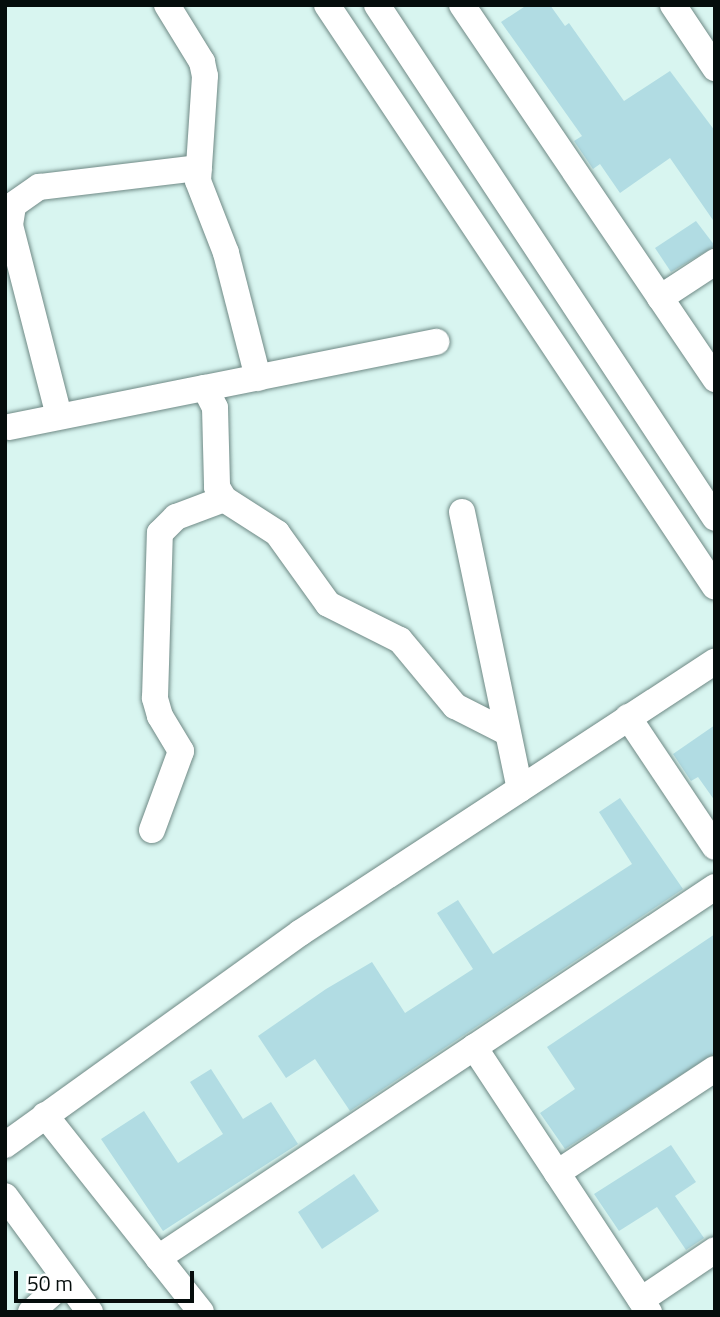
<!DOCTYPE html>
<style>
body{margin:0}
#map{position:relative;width:720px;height:1317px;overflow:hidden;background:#d8f5f0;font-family:"Titillium Web",sans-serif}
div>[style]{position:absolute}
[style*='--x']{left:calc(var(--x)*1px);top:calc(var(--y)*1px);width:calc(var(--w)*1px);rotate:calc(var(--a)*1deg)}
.building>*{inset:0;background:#b1dce3}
.roads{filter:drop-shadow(0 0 2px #6f8985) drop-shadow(0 0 2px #6f8985)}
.minor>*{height:26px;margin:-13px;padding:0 13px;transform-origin:13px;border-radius:13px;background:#fff}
span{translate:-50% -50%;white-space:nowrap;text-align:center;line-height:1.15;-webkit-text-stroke:7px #fff;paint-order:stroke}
.frame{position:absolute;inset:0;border:7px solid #050d0c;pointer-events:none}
.scale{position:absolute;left:14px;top:1271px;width:180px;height:32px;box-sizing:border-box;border:4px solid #050d0c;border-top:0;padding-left:9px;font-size:21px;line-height:24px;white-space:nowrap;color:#050d0c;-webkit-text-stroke:5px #fff;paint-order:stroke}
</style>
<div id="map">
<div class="building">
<div style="clip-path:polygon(527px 5px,550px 5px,565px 26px,569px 23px,624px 101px,670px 71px,715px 131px,715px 223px,670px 158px,620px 193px,600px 164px,593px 169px,574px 141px,582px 136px,501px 22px)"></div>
<div style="clip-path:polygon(696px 221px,715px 246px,671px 272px,655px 248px)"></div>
<div style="clip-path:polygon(715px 725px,715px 801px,698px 777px,691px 781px,673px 754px)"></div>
<div style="clip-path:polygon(620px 798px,683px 889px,350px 1111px,315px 1059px,286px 1078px,258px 1036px,326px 989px,372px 962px,405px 1013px,473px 969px,437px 913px,458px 900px,493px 954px,632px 864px,599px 812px)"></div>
<div style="clip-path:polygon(715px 934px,715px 1053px,565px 1149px,540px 1113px,575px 1089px,547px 1047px)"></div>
<div style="clip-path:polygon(211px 1069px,243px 1119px,271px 1102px,298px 1144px,163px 1231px,101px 1139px,144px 1111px,178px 1163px,223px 1134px,190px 1082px)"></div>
<div style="clip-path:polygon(671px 1145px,696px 1182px,675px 1196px,704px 1238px,686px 1250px,657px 1207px,619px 1231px,594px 1194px)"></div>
<div style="clip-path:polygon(354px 1174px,379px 1211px,322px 1249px,298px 1212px)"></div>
</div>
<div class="roads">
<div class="minor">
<div style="--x:167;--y:5;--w:67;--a:58.4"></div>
<div style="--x:202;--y:62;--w:14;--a:78"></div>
<div style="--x:205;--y:76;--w:105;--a:93.8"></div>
<div style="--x:198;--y:181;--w:77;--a:68.7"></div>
<div style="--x:226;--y:253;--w:129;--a:75.6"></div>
<div style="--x:327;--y:5;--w:699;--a:56.31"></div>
<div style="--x:377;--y:5;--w:614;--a:56.62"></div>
<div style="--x:462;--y:5;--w:452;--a:55.9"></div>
<div style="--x:673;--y:5;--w:76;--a:56.3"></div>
<div style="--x:660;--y:298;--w:66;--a:-33.2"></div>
<div style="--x:205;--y:388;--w:236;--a:-11.3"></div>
<div style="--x:59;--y:416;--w:197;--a:-104.4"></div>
<div style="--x:10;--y:225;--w:20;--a:-81"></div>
<div style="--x:13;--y:205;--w:32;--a:-35"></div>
<div style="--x:39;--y:187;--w:161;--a:-6.8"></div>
<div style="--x:9;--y:427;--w:200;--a:-11.3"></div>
<div style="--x:205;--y:388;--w:22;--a:63"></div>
<div style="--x:215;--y:408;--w:79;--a:88.5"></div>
<div style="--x:217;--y:487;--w:14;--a:60"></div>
<div style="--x:224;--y:499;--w:63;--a:32.7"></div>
<div style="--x:277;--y:533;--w:87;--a:54.3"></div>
<div style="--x:328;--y:604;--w:80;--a:26.6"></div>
<div style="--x:400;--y:640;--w:86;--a:50.2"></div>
<div style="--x:455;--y:706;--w:59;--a:27"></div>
<div style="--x:462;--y:512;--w:283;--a:78.2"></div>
<div style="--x:628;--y:717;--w:156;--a:56.2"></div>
<div style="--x:152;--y:830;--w:84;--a:-69.8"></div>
<div style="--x:181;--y:751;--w:41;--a:-121"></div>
<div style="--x:160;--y:716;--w:19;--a:-106"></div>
<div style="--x:155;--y:698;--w:165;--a:-88.3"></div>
<div style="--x:160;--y:533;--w:23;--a:-45"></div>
<div style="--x:176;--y:517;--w:51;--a:-20.6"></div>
<div style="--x:474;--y:1047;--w:318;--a:56.6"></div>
<div style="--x:45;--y:1115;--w:251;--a:51.6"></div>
<div style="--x:5;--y:1145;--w:363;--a:-35.7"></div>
<div style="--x:300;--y:933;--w:496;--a:-33.2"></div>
<div style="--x:557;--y:1173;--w:189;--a:-33.4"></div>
<div style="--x:5;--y:1196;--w:144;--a:53.8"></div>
<div style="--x:158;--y:1258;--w:669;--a:-33.67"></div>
<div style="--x:641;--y:1300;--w:89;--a:-34"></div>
<div style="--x:31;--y:1312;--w:47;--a:-41.5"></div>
</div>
</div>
<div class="frame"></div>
<div class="scale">50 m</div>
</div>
